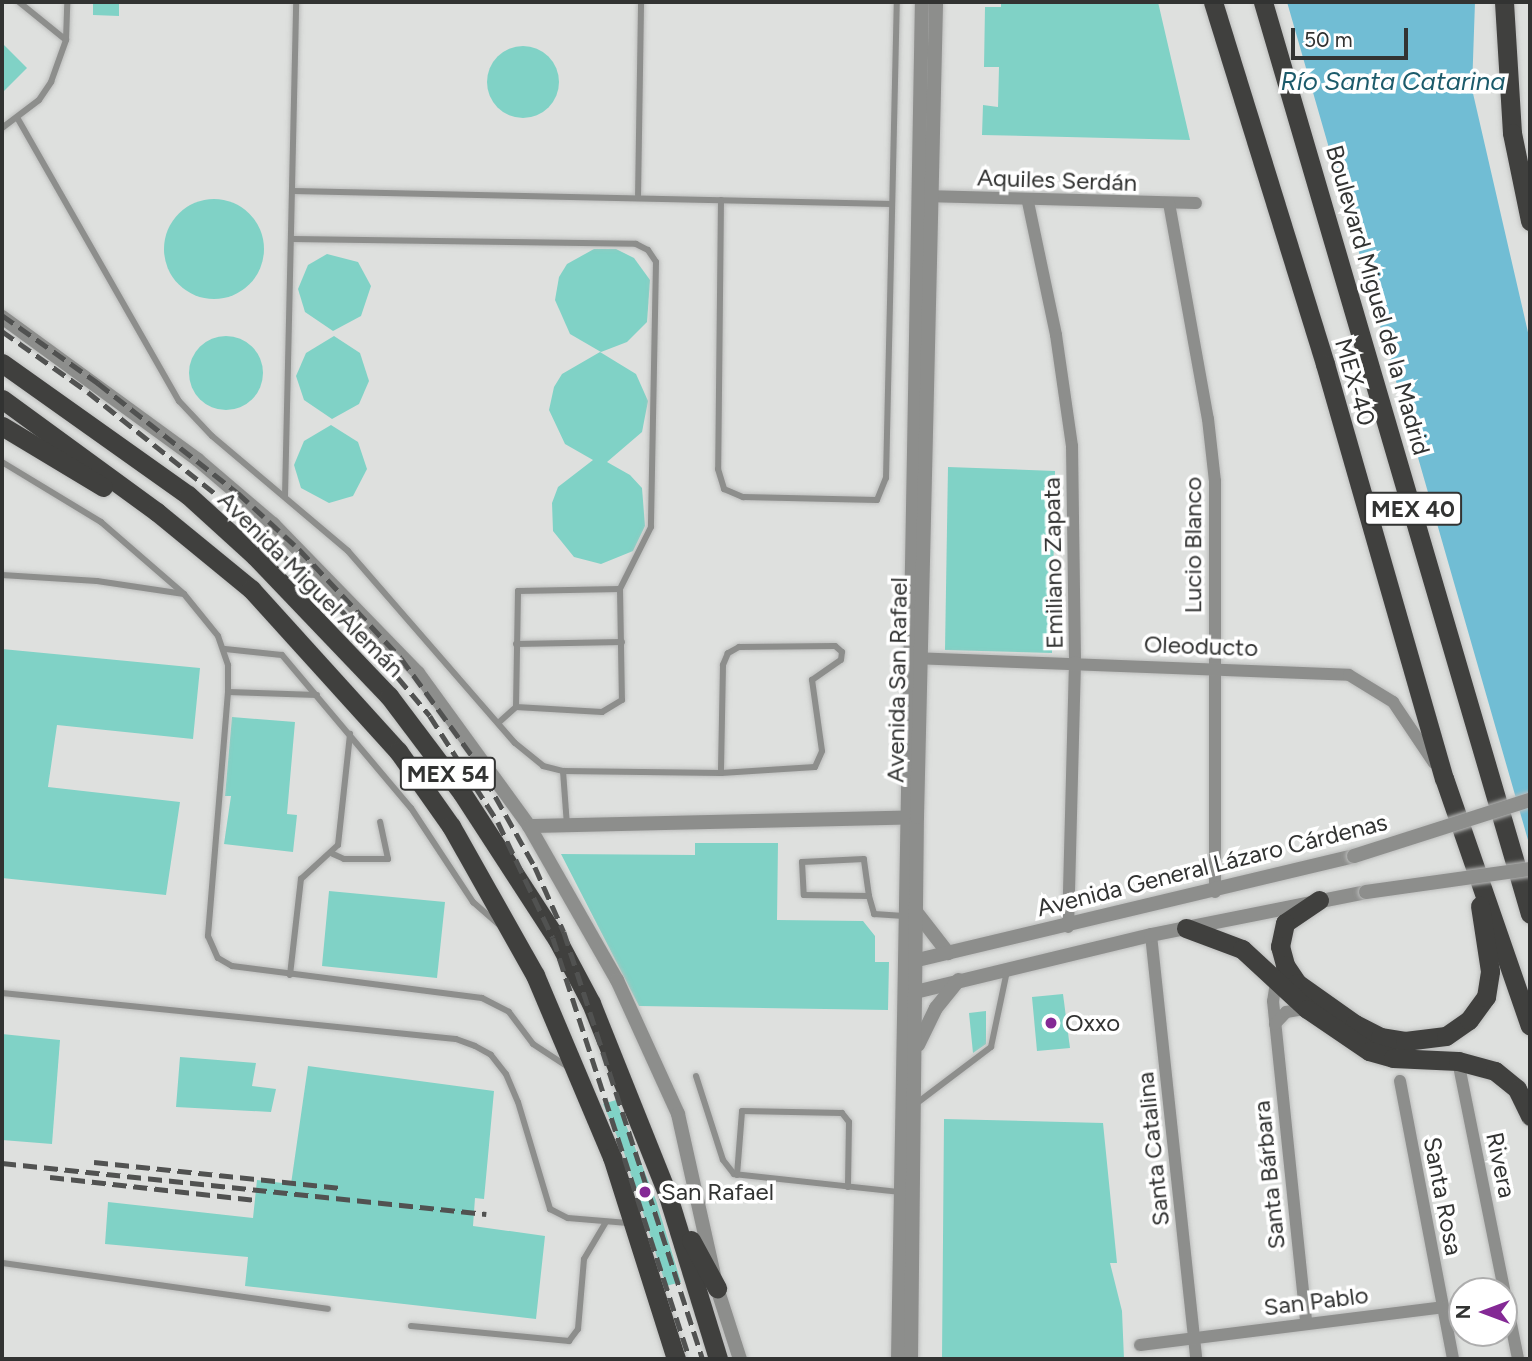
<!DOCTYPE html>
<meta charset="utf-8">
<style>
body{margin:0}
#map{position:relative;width:1532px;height:1361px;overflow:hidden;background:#dee0de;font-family:Figtree,sans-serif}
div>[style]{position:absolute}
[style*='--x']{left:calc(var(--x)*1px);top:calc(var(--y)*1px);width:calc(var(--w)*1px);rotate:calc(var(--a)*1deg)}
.water>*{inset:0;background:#71bdd4}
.building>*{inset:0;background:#80d2c6}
.round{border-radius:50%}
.roads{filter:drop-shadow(0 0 2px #bcbdbc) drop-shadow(0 0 2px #bcbdbc)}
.service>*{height:6px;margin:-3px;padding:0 3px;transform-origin:3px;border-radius:3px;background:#8d8e8c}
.minor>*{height:12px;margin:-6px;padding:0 6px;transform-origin:6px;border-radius:6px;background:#8d8e8c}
.tertiary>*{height:14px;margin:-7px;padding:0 7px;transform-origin:7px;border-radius:7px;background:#8d8e8c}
.trunk>*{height:19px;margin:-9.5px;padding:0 9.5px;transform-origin:9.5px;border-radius:9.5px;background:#40403e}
.rail>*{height:4.5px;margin-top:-2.25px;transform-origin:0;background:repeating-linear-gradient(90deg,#515251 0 14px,transparent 0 21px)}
.bridges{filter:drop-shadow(0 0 2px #bcbdbc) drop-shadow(0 0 2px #bcbdbc)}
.tertiary-bridge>*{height:14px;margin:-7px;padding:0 7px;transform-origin:7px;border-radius:7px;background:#8d8e8c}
.dots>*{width:19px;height:19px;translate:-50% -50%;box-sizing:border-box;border:4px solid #fff;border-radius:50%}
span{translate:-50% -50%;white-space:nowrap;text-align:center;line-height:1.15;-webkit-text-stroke:7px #fff;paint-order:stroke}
.shield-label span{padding:2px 5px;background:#fff;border:2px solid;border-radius:5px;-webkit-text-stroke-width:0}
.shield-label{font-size:23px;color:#323332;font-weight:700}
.street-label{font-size:24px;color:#323332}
.poi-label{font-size:24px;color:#323332}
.left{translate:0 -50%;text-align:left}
.water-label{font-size:26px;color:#1c5b6b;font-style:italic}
.frame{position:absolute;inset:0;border:4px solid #323332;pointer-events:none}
.north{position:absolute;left:1448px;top:1277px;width:70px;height:70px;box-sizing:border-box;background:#fff;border:2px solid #adadad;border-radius:50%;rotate:270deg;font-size:19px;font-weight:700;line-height:28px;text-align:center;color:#323332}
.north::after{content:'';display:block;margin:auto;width:24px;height:32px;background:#842995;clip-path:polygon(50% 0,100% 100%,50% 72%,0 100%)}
.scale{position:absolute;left:1291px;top:28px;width:117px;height:32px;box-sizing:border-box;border:4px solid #323332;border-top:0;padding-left:9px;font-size:21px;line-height:24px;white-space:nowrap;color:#323332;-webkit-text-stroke:5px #fff;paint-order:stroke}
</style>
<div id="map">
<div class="water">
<div style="clip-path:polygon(1287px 2px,1475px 2px,1472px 89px,1530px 341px,1530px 847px)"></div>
</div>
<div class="building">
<div style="clip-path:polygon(93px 2px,119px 2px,119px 16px,93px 15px)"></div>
<div style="clip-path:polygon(1001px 2px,1158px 2px,1190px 140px,982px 135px,983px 105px,998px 107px,999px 67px,984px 67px,985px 7px,1001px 7px)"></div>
<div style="clip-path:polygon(2px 43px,27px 68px,2px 93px)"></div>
<div class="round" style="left:487px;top:46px;width:72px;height:72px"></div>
<div class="round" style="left:164px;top:199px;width:100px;height:100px"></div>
<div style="clip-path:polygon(594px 249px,616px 249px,634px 258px,650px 280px,647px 322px,627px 342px,601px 352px,570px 334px,555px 300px,559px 277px,567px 264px)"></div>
<div style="clip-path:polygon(327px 254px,358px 262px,371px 286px,361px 316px,333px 331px,305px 312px,298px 289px,308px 265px)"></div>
<div style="clip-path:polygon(334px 336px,360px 353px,369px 381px,359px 404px,332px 419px,304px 400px,296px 376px,306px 353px)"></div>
<div class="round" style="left:189px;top:336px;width:74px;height:74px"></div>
<div style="clip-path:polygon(600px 352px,636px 374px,648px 401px,642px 432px,607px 462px,630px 475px,642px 488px,645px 526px,633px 551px,601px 564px,574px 557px,553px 531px,552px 503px,558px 487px,593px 460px,565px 444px,549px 410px,554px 387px,562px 374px)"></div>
<div style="clip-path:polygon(331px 425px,358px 442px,367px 469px,353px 496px,329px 503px,301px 488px,294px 465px,304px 441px)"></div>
<div style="clip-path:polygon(948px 467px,1055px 471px,1052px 653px,945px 650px)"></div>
<div style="clip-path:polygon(2px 649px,200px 668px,193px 739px,57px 725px,48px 787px,180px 802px,166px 895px,2px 878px)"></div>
<div style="clip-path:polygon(232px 717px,295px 722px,287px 814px,297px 815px,293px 852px,224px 844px,231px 796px,225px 796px)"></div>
<div style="clip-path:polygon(695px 843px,778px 843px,777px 920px,863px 921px,875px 936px,875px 962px,889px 962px,888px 1010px,639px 1006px,561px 854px,695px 855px)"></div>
<div style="clip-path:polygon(329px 891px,445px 902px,437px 978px,322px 966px)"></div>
<div style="clip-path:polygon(1063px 994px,1070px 1048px,1037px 1051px,1032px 997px)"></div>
<div style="clip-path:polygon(986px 1011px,986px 1044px,973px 1053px,969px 1013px)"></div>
<div style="clip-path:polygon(2px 1034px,60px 1040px,52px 1144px,2px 1140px)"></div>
<div style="clip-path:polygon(180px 1057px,256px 1063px,252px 1086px,276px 1089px,271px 1112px,176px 1107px)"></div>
<div style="clip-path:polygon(308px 1066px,494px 1091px,484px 1199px,475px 1198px,473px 1226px,545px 1236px,536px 1319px,245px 1286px,248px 1257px,105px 1244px,108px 1202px,253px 1218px,257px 1180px,291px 1184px)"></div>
<div style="clip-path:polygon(616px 1100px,656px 1200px,681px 1282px,666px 1286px,624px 1153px,603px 1104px)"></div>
<div style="clip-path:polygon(944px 1119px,1103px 1123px,1117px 1263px,1110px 1263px,1122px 1311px,1124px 1359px,942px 1359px)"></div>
</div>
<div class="roads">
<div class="service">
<div style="--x:19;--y:2;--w:60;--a:39"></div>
<div style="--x:18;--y:119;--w:325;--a:60.3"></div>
<div style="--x:179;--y:401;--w:48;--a:46.7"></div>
<div style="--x:212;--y:436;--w:178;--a:40.2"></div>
<div style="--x:348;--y:551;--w:254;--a:49"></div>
<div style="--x:515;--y:743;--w:36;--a:39"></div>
<div style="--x:543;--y:766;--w:21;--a:14"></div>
<div style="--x:563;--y:771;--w:158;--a:0.7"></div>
<div style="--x:721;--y:773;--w:94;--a:-3.7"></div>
<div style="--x:815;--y:767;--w:17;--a:-66"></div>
<div style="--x:822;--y:751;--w:72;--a:-98"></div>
<div style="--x:812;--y:680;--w:35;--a:-35"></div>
<div style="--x:841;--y:660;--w:8;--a:-83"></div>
<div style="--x:842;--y:652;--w:9;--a:-139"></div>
<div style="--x:835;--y:646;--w:96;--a:179.4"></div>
<div style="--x:739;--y:647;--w:13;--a:151"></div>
<div style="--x:728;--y:653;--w:13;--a:113"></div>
<div style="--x:723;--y:665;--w:108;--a:91.1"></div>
<div style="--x:2;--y:128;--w:46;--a:-37.1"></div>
<div style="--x:39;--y:100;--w:22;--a:-56"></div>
<div style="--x:51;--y:82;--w:45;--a:-70.3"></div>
<div style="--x:66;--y:40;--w:38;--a:-88"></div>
<div style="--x:293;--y:191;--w:599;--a:1.24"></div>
<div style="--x:638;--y:198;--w:196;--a:-89.1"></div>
<div style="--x:721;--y:200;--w:269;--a:90.6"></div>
<div style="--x:718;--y:469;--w:21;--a:73"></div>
<div style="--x:724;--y:489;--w:21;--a:23"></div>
<div style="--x:743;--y:497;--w:134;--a:1.3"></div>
<div style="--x:877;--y:500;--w:24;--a:-68"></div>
<div style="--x:886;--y:478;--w:476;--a:-88.7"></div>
<div style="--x:292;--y:239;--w:344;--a:0.8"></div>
<div style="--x:636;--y:244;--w:13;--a:27"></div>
<div style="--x:648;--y:250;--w:14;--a:56"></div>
<div style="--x:656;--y:262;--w:265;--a:91.1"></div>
<div style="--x:651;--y:527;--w:69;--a:116.6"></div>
<div style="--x:620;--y:589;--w:111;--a:89"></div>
<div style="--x:622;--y:700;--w:23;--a:149"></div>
<div style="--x:602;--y:712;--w:86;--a:-176.7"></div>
<div style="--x:516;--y:707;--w:24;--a:138"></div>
<div style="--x:2;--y:462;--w:116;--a:31.2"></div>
<div style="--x:101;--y:522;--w:108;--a:40.9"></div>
<div style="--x:285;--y:496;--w:494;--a:-88.7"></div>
<div style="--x:2;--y:575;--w:95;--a:3.6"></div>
<div style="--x:97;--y:581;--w:88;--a:8.5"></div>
<div style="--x:184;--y:594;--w:54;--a:51"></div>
<div style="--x:218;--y:636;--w:31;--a:71"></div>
<div style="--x:228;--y:665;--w:27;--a:90"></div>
<div style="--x:228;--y:692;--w:245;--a:94.7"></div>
<div style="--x:208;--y:936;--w:24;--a:66"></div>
<div style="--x:218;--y:958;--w:16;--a:30"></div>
<div style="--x:232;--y:966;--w:252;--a:7.3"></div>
<div style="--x:482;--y:998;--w:30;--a:27"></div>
<div style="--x:509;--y:1012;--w:40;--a:53"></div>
<div style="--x:533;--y:1044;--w:42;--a:33.3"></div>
<div style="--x:516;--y:644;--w:106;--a:-1.1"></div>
<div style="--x:225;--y:649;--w:57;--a:6"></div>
<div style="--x:282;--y:655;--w:200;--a:49.9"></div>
<div style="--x:411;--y:808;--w:113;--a:56.6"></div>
<div style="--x:473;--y:902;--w:33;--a:41"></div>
<div style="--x:228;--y:692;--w:89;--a:1.9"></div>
<div style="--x:516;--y:707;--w:116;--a:-89"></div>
<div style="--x:518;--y:591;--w:102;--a:-1.1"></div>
<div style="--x:563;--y:771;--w:54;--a:85.8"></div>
<div style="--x:333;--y:854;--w:12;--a:24"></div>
<div style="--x:344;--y:859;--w:44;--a:0"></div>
<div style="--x:388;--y:859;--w:38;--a:-102"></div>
<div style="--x:869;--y:896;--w:37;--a:-98"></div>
<div style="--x:864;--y:859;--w:62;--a:177.2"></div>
<div style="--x:802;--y:862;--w:33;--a:87"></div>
<div style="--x:804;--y:895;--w:65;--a:0.9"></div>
<div style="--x:869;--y:896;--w:19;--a:74"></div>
<div style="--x:874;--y:914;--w:30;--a:4"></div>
<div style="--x:290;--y:975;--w:97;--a:-83.5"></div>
<div style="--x:301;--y:879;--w:50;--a:-42.6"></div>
<div style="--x:338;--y:845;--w:112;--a:-83.8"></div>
<div style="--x:2;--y:993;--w:456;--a:5.8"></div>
<div style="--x:456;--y:1039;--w:20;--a:20"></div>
<div style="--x:475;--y:1046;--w:18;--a:29"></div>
<div style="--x:491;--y:1055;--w:24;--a:52"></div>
<div style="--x:506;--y:1074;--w:30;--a:67"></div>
<div style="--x:518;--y:1102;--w:112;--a:73.3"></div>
<div style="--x:550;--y:1209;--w:20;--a:27"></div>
<div style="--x:568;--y:1218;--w:60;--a:4.8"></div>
<div style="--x:696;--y:1076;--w:88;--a:72.2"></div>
<div style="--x:723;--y:1160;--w:18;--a:52"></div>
<div style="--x:734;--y:1174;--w:167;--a:6.2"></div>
<div style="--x:917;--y:1103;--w:93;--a:-37.1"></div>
<div style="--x:991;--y:1047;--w:78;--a:-78.1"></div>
<div style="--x:737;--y:1175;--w:64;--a:-85.5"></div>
<div style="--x:742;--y:1111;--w:100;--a:1.1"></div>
<div style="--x:842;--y:1113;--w:11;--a:52"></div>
<div style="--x:849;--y:1122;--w:65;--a:90.9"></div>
<div style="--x:2;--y:1263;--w:329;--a:8"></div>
<div style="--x:411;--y:1326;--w:159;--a:5.4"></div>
<div style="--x:569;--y:1341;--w:15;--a:-53"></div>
<div style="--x:578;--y:1329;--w:70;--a:-85.1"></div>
<div style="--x:584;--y:1259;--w:43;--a:-59.3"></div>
</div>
<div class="minor">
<div style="--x:924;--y:196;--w:272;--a:1.5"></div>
<div style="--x:1028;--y:202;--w:136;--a:78.1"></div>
<div style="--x:1056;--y:335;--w:112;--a:81.8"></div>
<div style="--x:1072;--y:446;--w:216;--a:89.2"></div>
<div style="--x:1075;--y:662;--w:265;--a:91.5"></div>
<div style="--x:1169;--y:203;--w:219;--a:79.8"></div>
<div style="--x:1208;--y:419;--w:62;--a:83.6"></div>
<div style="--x:1215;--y:481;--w:411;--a:90"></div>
<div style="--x:912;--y:658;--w:437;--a:2.2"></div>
<div style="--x:1349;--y:675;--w:52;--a:31.5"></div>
<div style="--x:1393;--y:702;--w:73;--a:56.1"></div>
<div style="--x:1151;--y:935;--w:426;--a:83.9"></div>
<div style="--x:1284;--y:982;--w:11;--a:142"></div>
<div style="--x:1275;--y:989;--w:12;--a:99"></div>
<div style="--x:1273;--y:1001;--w:323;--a:84.1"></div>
<div style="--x:1275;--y:1024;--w:16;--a:-47"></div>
<div style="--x:1286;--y:1012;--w:20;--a:-9"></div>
<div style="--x:1458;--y:1061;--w:304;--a:78.6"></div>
<div style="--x:1400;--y:1081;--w:283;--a:79.2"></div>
<div style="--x:1140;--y:1345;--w:305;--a:-7.1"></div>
</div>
<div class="tertiary">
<div style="--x:2;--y:317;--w:243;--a:36.1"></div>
<div style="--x:198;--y:460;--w:99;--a:40.5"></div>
<div style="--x:273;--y:524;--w:208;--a:45.8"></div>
<div style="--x:418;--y:673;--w:189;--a:54"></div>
<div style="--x:529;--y:826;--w:177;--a:60.3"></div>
<div style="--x:617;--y:980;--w:147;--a:65.5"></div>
<div style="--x:678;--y:1114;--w:178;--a:77.4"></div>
<div style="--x:717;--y:1288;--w:75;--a:72.1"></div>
<div style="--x:529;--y:826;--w:383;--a:-1.3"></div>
<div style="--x:917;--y:913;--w:51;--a:52.2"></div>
<div style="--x:909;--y:962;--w:457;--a:-13.4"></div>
<div style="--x:907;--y:994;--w:251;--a:-13.6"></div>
<div style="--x:1151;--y:935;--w:219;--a:-11.3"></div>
<div style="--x:918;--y:1045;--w:41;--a:-64.1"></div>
<div style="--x:936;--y:1008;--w:36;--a:-51"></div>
<div style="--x:898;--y:1359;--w:1357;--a:-88.99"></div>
<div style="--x:911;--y:1359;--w:542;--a:-89.37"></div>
<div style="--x:917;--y:817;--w:815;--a:-88.66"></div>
</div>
<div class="trunk">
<div style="--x:1213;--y:2;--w:379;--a:72.8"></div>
<div style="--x:1325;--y:364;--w:431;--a:74"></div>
<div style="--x:1444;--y:778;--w:262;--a:70.9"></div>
<div style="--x:1263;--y:2;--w:950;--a:73.68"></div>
<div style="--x:1504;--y:2;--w:131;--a:86.5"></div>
<div style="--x:1512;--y:133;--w:90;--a:78.4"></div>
<div style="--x:2;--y:363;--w:228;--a:35.4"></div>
<div style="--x:188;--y:495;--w:91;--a:42.3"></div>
<div style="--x:255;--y:556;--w:194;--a:46.3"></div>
<div style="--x:389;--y:696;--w:121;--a:53"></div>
<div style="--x:462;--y:793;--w:176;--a:57"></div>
<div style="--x:558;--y:941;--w:70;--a:62"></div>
<div style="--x:591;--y:1003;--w:208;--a:68.2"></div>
<div style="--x:668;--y:1196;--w:170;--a:72.9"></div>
<div style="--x:2;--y:399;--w:192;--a:36.1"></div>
<div style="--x:157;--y:512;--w:122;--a:39.3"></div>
<div style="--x:251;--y:589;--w:219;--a:47.8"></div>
<div style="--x:398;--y:751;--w:92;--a:54.8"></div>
<div style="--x:451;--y:826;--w:171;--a:60.6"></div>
<div style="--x:535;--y:975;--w:198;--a:67.1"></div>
<div style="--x:612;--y:1157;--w:212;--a:72.4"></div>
<div style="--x:2;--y:426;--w:118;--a:31.1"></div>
<div style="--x:1319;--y:900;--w:41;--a:145.9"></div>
<div style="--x:1285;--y:923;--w:24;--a:102"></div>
<div style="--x:1280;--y:946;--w:20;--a:75"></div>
<div style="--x:1285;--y:965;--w:22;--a:56"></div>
<div style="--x:1297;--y:983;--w:71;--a:35.3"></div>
<div style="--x:1355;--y:1024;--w:28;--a:27"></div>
<div style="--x:1380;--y:1037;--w:25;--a:9"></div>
<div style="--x:1405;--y:1041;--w:41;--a:-7"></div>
<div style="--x:1446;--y:1036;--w:28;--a:-35"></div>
<div style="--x:1469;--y:1020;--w:29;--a:-54"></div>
<div style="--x:1486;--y:997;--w:26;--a:-81"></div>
<div style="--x:1490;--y:971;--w:66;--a:-98.7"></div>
<div style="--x:1186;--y:928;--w:60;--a:20.6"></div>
<div style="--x:1242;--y:949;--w:88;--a:42.7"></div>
<div style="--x:1307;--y:1009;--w:75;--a:34.1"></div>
<div style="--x:1369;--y:1051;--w:25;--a:16"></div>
<div style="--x:1393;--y:1058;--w:65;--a:2.6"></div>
<div style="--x:1458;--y:1061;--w:38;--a:15"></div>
<div style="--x:1495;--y:1071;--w:28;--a:39"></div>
<div style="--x:1517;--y:1089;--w:30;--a:64"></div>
<div style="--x:691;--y:1240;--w:55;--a:61.6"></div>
</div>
</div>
<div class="rail">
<div style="--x:2;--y:315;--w:118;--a:35.3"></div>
<div style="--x:98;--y:383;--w:178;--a:38.2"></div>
<div style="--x:238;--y:493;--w:83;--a:42.6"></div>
<div style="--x:299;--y:549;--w:149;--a:46.9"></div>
<div style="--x:401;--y:658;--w:126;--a:54"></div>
<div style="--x:475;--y:760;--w:123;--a:60.7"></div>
<div style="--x:535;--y:867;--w:71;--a:66"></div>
<div style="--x:564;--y:932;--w:449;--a:72"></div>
<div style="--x:2;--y:331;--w:105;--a:35.3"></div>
<div style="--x:88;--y:392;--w:183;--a:38.6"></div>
<div style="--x:231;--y:506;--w:156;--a:43.4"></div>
<div style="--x:344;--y:613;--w:134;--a:50.1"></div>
<div style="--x:430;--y:716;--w:126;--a:57.3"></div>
<div style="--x:498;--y:822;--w:128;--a:64.6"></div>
<div style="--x:553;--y:938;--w:443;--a:72"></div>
<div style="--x:94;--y:1162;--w:248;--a:6"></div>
<div style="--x:2;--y:1163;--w:487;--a:6"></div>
<div style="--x:50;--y:1177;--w:207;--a:6.4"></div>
</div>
<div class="bridges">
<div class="tertiary-bridge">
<div style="--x:1354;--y:856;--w:185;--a:-17.7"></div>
<div style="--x:1366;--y:892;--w:166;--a:-8"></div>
</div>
</div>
<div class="dots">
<div style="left:1051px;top:1023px;background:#842995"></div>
<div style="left:645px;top:1192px;background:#842995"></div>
</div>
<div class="shield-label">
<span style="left:1413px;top:509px">MEX 40</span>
<span style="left:448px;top:774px">MEX 54</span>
</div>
<div class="street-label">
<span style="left:1057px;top:180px;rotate:2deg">Aquiles Serdán</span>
<span style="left:1378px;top:300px;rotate:74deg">Boulevard Miguel de la Madrid</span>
<span style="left:1355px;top:382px;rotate:74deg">MEX-40</span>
<span style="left:1193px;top:545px;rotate:-90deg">Lucio Blanco</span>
<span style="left:1053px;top:563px;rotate:-91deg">Emiliano Zapata</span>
<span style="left:311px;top:584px;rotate:45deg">Avenida Miguel Alemán</span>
<span style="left:1201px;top:646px;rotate:2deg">Oleoducto</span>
<span style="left:897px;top:680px;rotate:-89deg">Avenida San Rafael</span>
<span style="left:1212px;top:865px;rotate:-14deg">Avenida General Lázaro Cárdenas</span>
<span style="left:1153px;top:1149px;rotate:-96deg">Santa Catalina</span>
<span style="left:1501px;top:1165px;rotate:78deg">Rivera</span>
<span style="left:1269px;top:1175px;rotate:-96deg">Santa Bárbara</span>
<span style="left:1443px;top:1196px;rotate:79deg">Santa Rosa</span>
<span style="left:1316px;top:1301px;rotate:-7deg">San Pablo</span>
</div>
<div class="poi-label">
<span class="left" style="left:1065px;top:1023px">Oxxo</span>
<span class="left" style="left:661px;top:1192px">San Rafael</span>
</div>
<div class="water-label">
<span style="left:1393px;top:82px">Río Santa Catarina</span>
</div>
<div class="frame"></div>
<div class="north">N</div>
<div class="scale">50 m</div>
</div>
